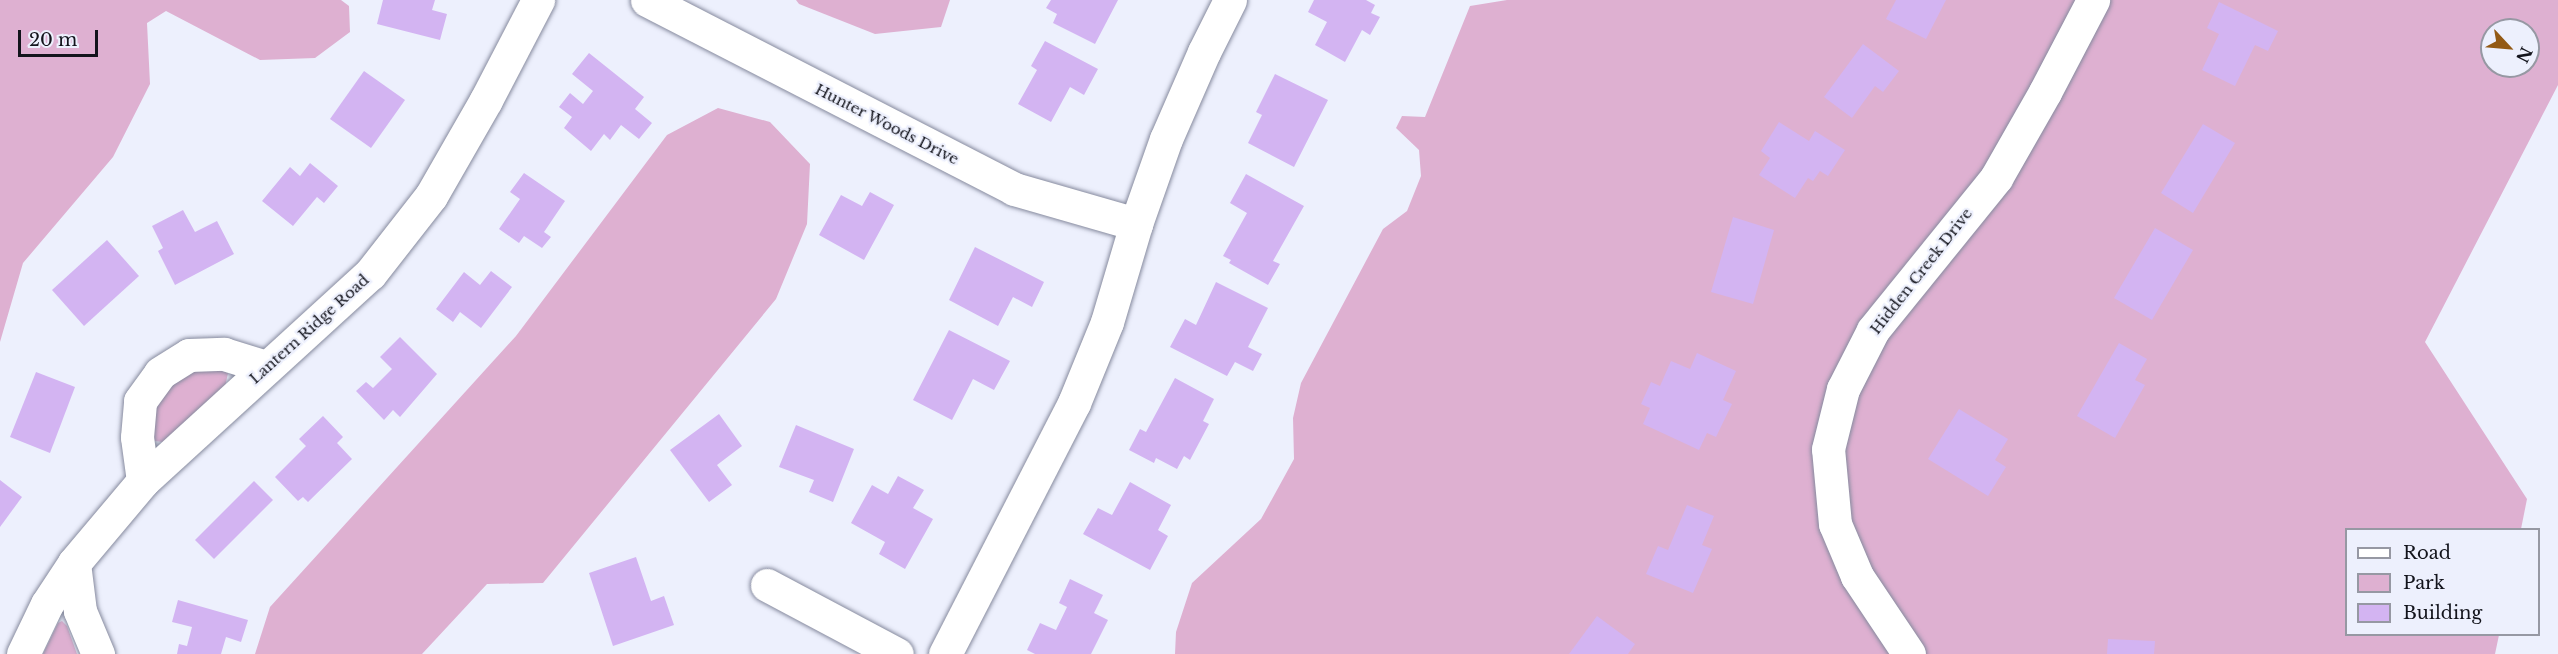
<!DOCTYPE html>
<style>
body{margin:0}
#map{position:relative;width:2558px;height:654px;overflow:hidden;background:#edf0fd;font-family:"Libre Baskerville",serif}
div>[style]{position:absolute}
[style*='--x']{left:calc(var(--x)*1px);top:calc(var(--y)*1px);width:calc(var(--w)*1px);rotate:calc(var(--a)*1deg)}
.green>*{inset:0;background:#deb0d1}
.building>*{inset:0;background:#d3b4f2}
.roads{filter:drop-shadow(0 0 2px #868a9e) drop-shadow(0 0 2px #868a9e)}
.minor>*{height:33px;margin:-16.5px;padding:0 16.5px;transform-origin:16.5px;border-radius:16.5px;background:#fff}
span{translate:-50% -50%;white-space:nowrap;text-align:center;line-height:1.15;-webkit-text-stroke:4.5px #edf0fd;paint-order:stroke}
.street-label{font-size:15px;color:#13141c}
.legend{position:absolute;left:2345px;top:528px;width:195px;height:108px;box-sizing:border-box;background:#edf0fd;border:2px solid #9698a3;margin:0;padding:8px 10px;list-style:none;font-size:18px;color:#13141c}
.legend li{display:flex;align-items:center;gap:12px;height:30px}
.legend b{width:30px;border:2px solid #9698a3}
.north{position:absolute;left:2480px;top:18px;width:60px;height:60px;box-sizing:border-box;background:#edf0fd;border:2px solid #9698a3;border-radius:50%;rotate:116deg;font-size:16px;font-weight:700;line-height:24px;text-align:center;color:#13141c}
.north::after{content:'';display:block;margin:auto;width:21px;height:27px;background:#935a15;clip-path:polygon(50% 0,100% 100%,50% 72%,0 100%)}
.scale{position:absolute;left:18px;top:30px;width:80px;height:27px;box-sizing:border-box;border:3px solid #13141c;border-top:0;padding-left:8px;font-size:18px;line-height:21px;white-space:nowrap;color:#13141c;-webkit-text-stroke:4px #edf0fd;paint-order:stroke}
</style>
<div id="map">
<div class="green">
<div style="clip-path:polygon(0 0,341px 0,349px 6px,350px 32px,315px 58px,260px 60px,166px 11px,147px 23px,150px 84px,113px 157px,23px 263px,0 342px)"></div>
<div style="clip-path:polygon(796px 0,950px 0,941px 27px,875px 34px,799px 4px)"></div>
<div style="clip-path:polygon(evenodd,1507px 0,2558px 0,2558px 85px,2425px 342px,2527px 499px,2521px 529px,2346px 530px,2346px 634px,2499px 635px,2495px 654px,1175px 654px,1176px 632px,1192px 583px,1261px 519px,1294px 459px,1293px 418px,1301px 383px,1383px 229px,1407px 211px,1421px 176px,1419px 150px,1396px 128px,1402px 116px,1425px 117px,1470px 6px,1507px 0,2492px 30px,2528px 30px,2528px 66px,2492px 66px,2492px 30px)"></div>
<div style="clip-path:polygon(718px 108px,770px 122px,810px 164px,807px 224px,776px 299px,543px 583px,487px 584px,422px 654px,255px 654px,270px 607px,516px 336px,667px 135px)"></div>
<div style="clip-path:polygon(205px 364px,228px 373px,225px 387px,163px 442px,155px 441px,149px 436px,157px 394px)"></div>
<div style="clip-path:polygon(62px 621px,67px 626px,77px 654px,43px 654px,58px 623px)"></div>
</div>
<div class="building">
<div style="clip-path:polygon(383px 0,435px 0,432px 10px,447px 14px,440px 40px,377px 24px)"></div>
<div style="clip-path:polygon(1051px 0,1118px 0,1095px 44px,1053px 23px,1057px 14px,1046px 8px)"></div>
<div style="clip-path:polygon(1314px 0,1366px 0,1375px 5px,1371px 13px,1380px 17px,1370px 35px,1362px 30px,1345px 62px,1315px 45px,1327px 22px,1308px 12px)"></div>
<div style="clip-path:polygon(1896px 0,1946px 0,1926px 39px,1886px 19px)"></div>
<div style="clip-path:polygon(2219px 2px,2278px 31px,2268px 51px,2255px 45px,2235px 86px,2202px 70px,2219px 34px,2207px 28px)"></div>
<div style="clip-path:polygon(1045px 41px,1098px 69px,1084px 95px,1070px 87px,1051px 122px,1018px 104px,1037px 70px,1031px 66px)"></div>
<div style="clip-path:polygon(1863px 44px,1899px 71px,1883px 92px,1875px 86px,1852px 118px,1824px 97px)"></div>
<div style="clip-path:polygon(589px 53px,644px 97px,635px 109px,652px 123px,639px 139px,621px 125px,610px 140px,604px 134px,591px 151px,564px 128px,572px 117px,559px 107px,570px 93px,583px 104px,593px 91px,572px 74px)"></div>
<div style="clip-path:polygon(364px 71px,405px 100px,371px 148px,330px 119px)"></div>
<div style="clip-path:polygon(1275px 74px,1328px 100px,1294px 167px,1248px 143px,1262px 115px,1256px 112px)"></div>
<div style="clip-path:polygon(1779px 122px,1809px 141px,1815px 131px,1845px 150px,1828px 176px,1820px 171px,1813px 181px,1808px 178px,1795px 198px,1759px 175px,1770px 158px,1761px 151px)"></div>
<div style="clip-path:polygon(2203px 124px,2235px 143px,2193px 213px,2161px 193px)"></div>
<div style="clip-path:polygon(310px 163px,338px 186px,324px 203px,317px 197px,293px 226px,262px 201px,290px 167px,300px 176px)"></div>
<div style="clip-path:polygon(524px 173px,565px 201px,544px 232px,551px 237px,542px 248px,524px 236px,519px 243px,499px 229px,520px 199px,510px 192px)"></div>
<div style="clip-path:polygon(1246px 174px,1304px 206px,1273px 261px,1280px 264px,1268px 285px,1229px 263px,1231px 260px,1223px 256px,1247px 213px,1230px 203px)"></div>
<div style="clip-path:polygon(870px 192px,894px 205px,864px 260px,819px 235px,841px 195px,862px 206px)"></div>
<div style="clip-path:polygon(183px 210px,195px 232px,217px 221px,234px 254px,175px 285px,158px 251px,163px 248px,152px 226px)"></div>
<div style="clip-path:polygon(1733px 217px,1774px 230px,1753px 304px,1711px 292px)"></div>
<div style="clip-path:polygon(2155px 228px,2193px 250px,2152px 320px,2114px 298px)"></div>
<div style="clip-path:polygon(107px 240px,139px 276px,84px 326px,52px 290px)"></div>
<div style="clip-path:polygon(975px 247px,1044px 282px,1032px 307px,1013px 297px,998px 326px,949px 300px)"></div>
<div style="clip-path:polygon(491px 271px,512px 287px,481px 328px,460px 312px,453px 322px,436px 309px,464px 272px,480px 285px)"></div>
<div style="clip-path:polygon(1216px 282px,1268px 308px,1248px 347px,1262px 354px,1253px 371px,1235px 362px,1227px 376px,1170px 347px,1185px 319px,1196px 325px)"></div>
<div style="clip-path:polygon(949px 330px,1010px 361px,994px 390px,973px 379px,952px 420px,913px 400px)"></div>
<div style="clip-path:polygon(400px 337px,437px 374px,400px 417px,393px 410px,384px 420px,356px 391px,366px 382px,373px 388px,392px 369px,380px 357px)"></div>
<div style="clip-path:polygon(2119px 343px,2147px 359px,2135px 380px,2145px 385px,2115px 438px,2077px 416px)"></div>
<div style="clip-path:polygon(1697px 353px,1736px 371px,1723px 400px,1732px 404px,1716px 437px,1707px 433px,1699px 450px,1643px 424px,1650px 408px,1641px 404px,1651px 382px,1660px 386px,1671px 361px,1690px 369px)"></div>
<div style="clip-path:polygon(36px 372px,75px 387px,50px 453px,10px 437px)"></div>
<div style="clip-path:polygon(1175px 378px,1214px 399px,1203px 421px,1209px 424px,1190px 460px,1184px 456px,1177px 469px,1156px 458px,1154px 463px,1129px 450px,1140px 429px,1146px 432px)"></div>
<div style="clip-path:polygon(1959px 409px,2008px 439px,1995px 460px,2006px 467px,1988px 496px,1928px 459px)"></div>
<div style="clip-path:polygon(719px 414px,742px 446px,717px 465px,732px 485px,709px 502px,670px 450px)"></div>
<div style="clip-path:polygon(323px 416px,343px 437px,337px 443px,352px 459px,308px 502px,303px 497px,298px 501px,275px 477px,306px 446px,299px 439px)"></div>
<div style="clip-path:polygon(796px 425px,854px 449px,833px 502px,809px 492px,814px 480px,779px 467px)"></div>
<div style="clip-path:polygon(898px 476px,924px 490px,913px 508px,933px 519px,905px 569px,879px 554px,885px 542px,851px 523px,872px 485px,888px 494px)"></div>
<div style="clip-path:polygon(0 480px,22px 497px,0 527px)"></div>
<div style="clip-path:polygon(254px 481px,273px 500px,214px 559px,195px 540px)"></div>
<div style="clip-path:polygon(1130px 482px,1171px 505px,1158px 530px,1168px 536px,1150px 570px,1083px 534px,1098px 508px,1112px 515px)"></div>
<div style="clip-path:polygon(1687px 505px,1714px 516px,1702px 545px,1712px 549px,1693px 593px,1646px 574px,1658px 546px,1668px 550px)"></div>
<div style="clip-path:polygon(636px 557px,651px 601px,664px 596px,674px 625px,613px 646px,589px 573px)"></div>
<div style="clip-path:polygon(1070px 579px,1103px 595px,1094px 613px,1108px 620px,1091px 654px,1035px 654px,1027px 650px,1040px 623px,1056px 630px,1067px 607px,1059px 603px)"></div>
<div style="clip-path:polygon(178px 600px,248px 620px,241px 642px,226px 637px,221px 654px,177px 654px,179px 644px,187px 646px,192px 627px,172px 622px)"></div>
<div style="clip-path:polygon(1597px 616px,1635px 644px,1628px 654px,1569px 654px)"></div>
<div style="clip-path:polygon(2108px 639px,2155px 641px,2154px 654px,2107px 654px)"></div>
</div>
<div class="roads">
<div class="minor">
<div style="--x:647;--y:0;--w:413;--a:27.2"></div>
<div style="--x:1014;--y:189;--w:127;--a:16"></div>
<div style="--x:143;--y:481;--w:44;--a:-97.8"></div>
<div style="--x:137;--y:437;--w:36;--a:-85"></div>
<div style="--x:140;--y:401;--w:34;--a:-54"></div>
<div style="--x:160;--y:373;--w:34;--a:-32"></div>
<div style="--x:189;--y:355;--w:35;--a:-2"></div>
<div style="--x:224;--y:354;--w:44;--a:17.2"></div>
<div style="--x:74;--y:563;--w:48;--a:82.9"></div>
<div style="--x:80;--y:611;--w:47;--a:67.3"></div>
<div style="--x:767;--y:585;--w:147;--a:28"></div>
<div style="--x:23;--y:654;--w:55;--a:-64.4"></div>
<div style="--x:47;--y:604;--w:49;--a:-56.6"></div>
<div style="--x:74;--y:563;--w:107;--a:-49.9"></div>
<div style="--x:143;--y:481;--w:307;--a:-42.4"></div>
<div style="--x:370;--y:274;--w:99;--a:-52"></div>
<div style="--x:431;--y:196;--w:111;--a:-60.2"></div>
<div style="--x:486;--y:100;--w:113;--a:-62.5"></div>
<div style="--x:945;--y:654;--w:282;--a:-62.8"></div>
<div style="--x:1074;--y:403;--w:87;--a:-67.8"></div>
<div style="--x:1107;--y:322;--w:102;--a:-73.5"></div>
<div style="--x:1136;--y:224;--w:90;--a:-70.6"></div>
<div style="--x:1166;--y:139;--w:95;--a:-66.4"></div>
<div style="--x:1204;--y:52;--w:58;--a:-63.4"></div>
<div style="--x:1909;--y:654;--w:94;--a:-123.7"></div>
<div style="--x:1857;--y:576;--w:56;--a:-112.9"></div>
<div style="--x:1835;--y:524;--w:75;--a:-95.3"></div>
<div style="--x:1828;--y:449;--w:62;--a:-76"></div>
<div style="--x:1843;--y:389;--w:66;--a:-63"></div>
<div style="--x:1873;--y:330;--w:196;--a:-51"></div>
<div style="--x:1996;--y:178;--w:99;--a:-60.3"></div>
<div style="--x:2045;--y:92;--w:104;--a:-62.4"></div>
</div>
</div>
<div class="street-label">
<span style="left:887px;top:124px;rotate:27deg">Hunter Woods Drive</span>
<span style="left:1921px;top:271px;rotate:-52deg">Hidden Creek Drive</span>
<span style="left:309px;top:329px;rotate:-42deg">Lantern Ridge Road</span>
</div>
<ul class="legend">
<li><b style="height:8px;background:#fff"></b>Road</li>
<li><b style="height:16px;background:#deb0d1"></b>Park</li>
<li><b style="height:16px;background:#d3b4f2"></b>Building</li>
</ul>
<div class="north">N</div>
<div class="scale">20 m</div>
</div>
